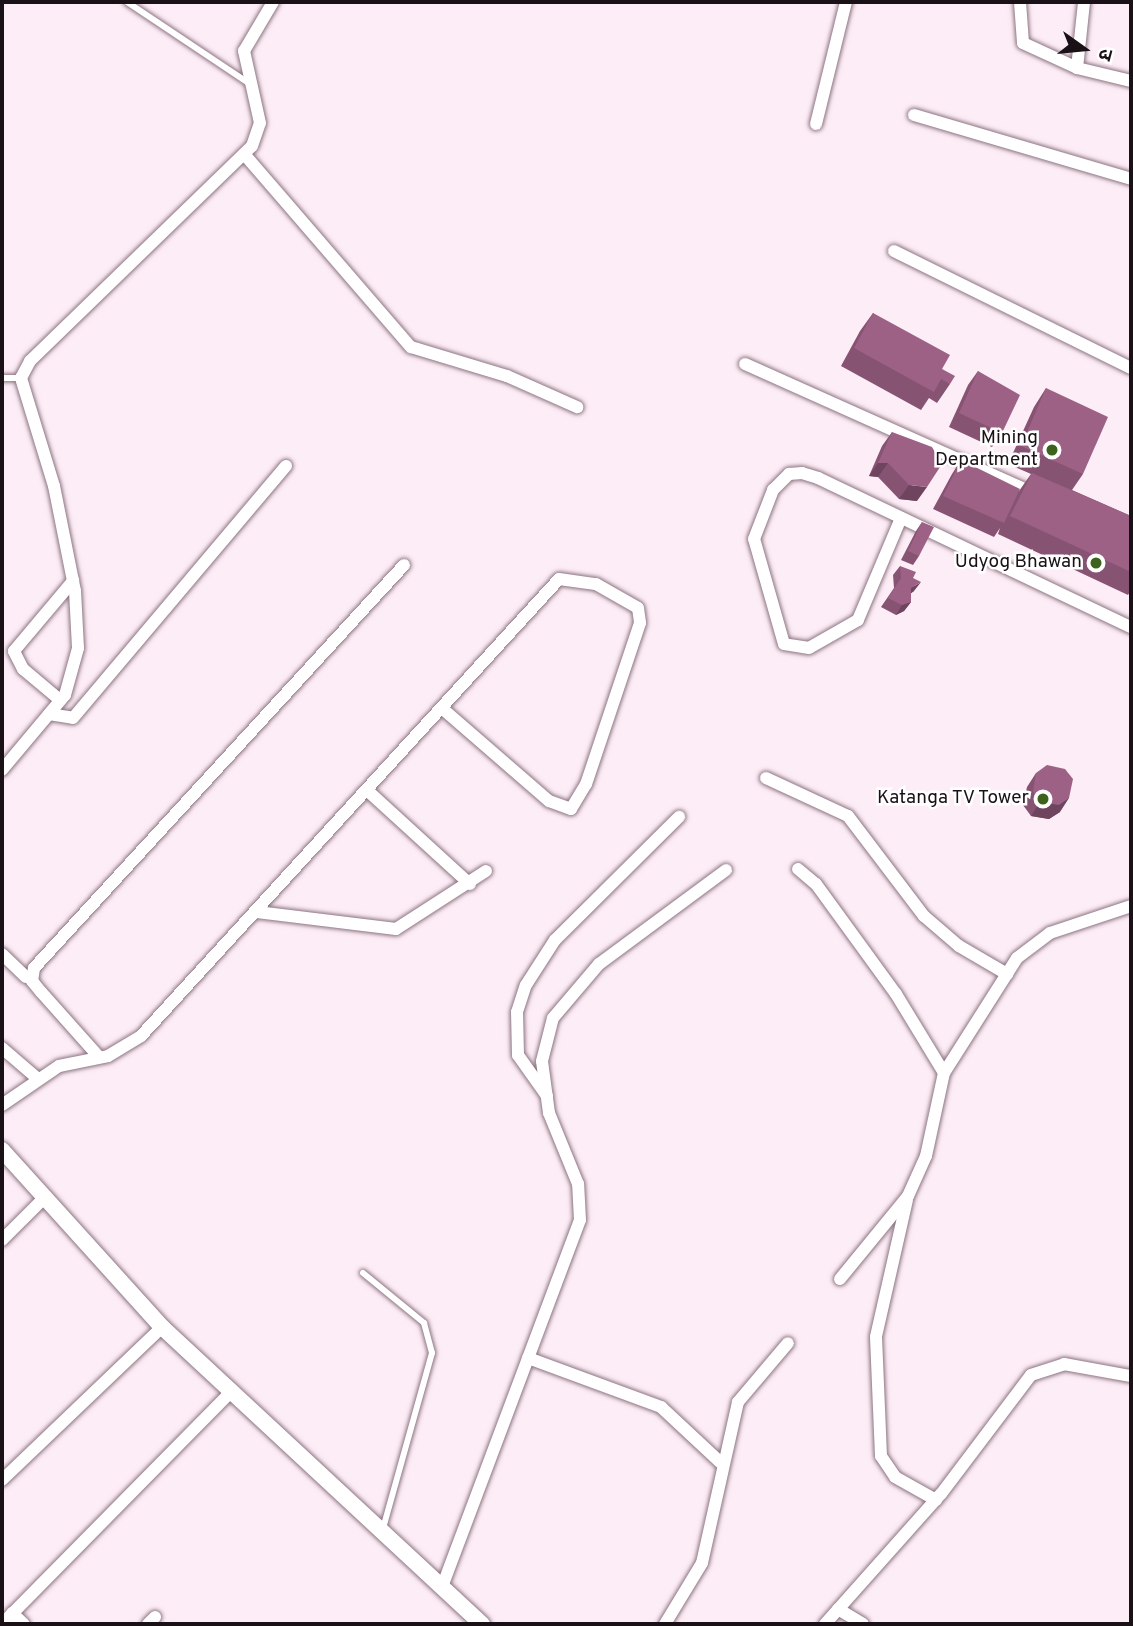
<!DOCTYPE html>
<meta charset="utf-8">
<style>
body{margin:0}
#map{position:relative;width:1133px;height:1626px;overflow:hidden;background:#fdedf6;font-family:Overpass,"Noto Sans Devanagari",sans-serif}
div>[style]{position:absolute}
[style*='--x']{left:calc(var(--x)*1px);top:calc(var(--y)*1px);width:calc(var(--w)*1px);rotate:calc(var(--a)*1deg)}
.roads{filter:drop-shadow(0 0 2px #8c7481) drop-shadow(0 0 2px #8c7481)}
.service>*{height:6px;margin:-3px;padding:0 3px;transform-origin:3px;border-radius:3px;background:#fff}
.minor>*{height:12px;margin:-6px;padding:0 6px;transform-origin:6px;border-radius:6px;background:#fff}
.tertiary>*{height:16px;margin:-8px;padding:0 8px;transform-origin:8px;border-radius:8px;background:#fff}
.wall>*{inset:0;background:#875373}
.shaded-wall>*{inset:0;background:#6e445e}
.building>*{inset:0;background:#9d6186}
.dots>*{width:19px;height:19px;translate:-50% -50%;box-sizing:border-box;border:4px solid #fff;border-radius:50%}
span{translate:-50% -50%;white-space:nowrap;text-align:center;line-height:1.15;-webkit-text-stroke:5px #fff;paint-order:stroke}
.poi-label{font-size:19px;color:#1a1116}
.right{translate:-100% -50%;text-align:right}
.frame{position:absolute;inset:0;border:4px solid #1a1116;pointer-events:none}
.north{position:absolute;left:1049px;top:14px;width:70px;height:70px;-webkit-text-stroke:5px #fff;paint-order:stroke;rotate:105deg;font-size:19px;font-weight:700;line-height:28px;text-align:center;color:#1a1116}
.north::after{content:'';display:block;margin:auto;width:24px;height:32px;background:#1a1116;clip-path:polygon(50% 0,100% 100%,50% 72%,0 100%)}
</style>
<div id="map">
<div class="roads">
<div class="service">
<div style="--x:127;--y:2;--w:148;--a:33.7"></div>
<div style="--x:2;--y:378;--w:19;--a:0"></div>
<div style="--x:363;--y:1273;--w:79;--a:39.3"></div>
<div style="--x:424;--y:1323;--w:31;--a:75"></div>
<div style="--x:432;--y:1353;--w:182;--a:105.6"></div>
</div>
<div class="minor">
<div style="--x:1020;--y:2;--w:41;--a:85.8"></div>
<div style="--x:1023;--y:43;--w:60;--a:24.8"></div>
<div style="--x:1077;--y:68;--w:56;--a:13.5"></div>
<div style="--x:1077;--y:68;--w:66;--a:-83.9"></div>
<div style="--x:914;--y:115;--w:226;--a:16.4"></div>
<div style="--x:816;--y:124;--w:126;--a:-76.2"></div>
<div style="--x:245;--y:155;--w:254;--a:49.2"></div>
<div style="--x:411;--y:347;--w:100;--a:16.8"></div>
<div style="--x:507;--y:376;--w:77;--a:23.9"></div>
<div style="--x:894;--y:251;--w:264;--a:26.3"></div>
<div style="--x:745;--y:364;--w:319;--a:24.1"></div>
<div style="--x:901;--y:518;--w:111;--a:112.9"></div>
<div style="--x:858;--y:620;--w:56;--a:150.3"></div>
<div style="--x:809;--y:648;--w:25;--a:-171"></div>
<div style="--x:784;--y:644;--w:109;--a:-105.9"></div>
<div style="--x:754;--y:539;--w:53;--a:-68.8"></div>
<div style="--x:773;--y:490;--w:23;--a:-45"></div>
<div style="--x:789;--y:474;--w:13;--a:-4"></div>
<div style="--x:802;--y:473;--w:17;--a:17"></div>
<div style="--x:818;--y:478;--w:347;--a:25.5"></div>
<div style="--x:60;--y:700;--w:48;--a:-140"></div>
<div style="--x:23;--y:669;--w:20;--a:-117"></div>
<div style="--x:14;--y:651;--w:92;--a:-49.9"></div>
<div style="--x:49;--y:714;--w:24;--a:9"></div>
<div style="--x:73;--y:718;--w:330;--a:-49.8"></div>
<div style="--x:2;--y:770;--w:98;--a:-50"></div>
<div style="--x:65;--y:695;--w:49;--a:-74.5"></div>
<div style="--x:78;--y:648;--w:57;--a:-93"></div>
<div style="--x:75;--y:591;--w:107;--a:-101.3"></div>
<div style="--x:54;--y:486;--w:113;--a:-107"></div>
<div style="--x:21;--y:378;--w:19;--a:-62"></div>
<div style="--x:30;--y:361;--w:309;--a:-44.1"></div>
<div style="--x:252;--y:146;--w:24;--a:-71"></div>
<div style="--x:260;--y:123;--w:74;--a:-102.5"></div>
<div style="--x:244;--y:51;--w:57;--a:-59.4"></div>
<div style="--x:766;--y:778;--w:90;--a:24.9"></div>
<div style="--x:848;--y:816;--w:126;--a:52.8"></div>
<div style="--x:924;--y:916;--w:46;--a:40.6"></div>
<div style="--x:959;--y:946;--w:56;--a:30.3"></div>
<div style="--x:368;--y:791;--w:138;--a:42.4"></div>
<div style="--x:798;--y:869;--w:23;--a:40"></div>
<div style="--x:816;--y:884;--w:136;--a:54"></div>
<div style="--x:896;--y:994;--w:92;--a:58.7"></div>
<div style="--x:257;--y:912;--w:140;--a:7"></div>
<div style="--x:396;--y:929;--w:107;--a:-32.8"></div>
<div style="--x:2;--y:954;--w:33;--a:44"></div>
<div style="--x:2;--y:1048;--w:46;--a:40.6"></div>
<div style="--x:99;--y:1057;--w:87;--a:-131.7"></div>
<div style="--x:41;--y:992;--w:14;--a:-129"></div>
<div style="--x:32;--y:981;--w:13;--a:-81"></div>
<div style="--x:34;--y:968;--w:547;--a:-47.44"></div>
<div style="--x:547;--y:1096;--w:50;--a:-125.3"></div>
<div style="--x:518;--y:1055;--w:43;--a:-91.3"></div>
<div style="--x:517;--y:1012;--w:28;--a:-72"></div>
<div style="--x:526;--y:985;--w:54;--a:-57.2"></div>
<div style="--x:555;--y:940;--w:175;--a:-44.8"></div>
<div style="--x:2;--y:1105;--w:69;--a:-34.4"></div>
<div style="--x:59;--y:1066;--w:50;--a:-11.5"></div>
<div style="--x:108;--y:1056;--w:39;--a:-31"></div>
<div style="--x:141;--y:1036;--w:619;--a:-47.55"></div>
<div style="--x:559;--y:579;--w:37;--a:8"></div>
<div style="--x:596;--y:584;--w:48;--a:29.7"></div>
<div style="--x:638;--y:608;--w:15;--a:82"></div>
<div style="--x:640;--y:623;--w:170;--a:108.5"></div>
<div style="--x:586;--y:784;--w:29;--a:121"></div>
<div style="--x:571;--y:809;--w:23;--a:-160"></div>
<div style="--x:549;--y:801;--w:139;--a:-139.1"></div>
<div style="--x:907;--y:1200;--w:140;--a:102.8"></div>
<div style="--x:876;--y:1337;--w:119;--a:87.6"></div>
<div style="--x:881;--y:1456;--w:25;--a:56"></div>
<div style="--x:895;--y:1477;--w:47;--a:29.3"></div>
<div style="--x:2;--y:1240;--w:62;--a:-45"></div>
<div style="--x:840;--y:1279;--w:107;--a:-50.7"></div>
<div style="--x:908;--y:1196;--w:44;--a:-65.8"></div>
<div style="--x:926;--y:1156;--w:85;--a:-77.8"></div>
<div style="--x:944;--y:1073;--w:136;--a:-57.6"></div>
<div style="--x:1017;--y:958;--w:41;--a:-37.1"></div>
<div style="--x:1050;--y:933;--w:85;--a:-18.4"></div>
<div style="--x:528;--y:1358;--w:142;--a:20.2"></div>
<div style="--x:661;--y:1407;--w:81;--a:43"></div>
<div style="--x:2;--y:1480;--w:221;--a:-43.7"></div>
<div style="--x:442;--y:1587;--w:392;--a:-69.4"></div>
<div style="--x:580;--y:1220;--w:36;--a:-93"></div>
<div style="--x:578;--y:1184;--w:77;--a:-112.2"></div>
<div style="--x:549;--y:1113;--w:52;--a:-97.7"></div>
<div style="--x:542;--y:1061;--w:44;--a:-75.7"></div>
<div style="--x:553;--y:1018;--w:71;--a:-49.6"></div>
<div style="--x:599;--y:964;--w:158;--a:-36.5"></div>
<div style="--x:838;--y:1609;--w:29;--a:31"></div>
<div style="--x:12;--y:1613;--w:16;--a:43"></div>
<div style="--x:2;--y:1624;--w:325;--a:-45.4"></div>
<div style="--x:148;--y:1624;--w:10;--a:-45"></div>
<div style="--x:665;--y:1624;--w:71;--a:-58.8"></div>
<div style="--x:702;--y:1563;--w:165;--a:-77.4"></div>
<div style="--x:738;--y:1402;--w:77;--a:-49.7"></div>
<div style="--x:825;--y:1624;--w:174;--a:-48.3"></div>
<div style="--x:941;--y:1494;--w:149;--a:-52.9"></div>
<div style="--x:1031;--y:1375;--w:35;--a:-18"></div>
<div style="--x:1064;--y:1364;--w:68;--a:10.2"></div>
</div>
<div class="tertiary">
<div style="--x:2;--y:1150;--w:239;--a:47.9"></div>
<div style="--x:162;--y:1327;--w:437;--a:42.9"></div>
</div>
</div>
<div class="wall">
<div style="clip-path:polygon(873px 313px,942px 369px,950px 384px,937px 403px,929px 398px,921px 410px,841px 366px,860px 331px)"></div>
<div style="clip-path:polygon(978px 371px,1002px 433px,992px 447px,949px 427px,968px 385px)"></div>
<div style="clip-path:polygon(1046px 388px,1083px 474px,1072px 490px,1131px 516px,1131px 590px,1128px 595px,998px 534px,1000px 528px,994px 537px,933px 509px,952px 474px,961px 460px,1019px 491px,1031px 474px,1008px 464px,1034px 407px)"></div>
<div style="clip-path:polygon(892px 432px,917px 501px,899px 499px,878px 477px,869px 476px,882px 446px)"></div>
<div style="clip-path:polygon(922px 522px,919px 556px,913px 565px,901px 560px,916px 531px)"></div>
<div style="clip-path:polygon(900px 566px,913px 578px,914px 591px,911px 593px,911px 602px,904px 611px,896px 615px,881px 607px,894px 588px,893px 575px)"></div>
<div style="clip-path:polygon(1036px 773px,1060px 812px,1049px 819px,1031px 816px,1023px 805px,1027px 787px)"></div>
</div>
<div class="shaded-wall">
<div style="clip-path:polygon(878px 463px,888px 463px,878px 477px,869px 476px)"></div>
<div style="clip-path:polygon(909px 485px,927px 487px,917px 501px,899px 499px)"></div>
<div style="clip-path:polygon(921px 582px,914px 591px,905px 598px,911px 588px)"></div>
<div style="clip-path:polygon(911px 602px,904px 611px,896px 615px,902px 605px)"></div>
<div style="clip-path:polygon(1069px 798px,1060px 812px,1049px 819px,1031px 816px,1040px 802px)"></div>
</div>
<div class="building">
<div style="clip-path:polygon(873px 313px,950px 355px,942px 369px,955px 376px,950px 384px,941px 379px,934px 392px,854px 348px)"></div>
<div style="clip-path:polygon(978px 371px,1020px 395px,1002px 433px,959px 413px)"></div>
<div style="clip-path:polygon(1046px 388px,1108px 417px,1083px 474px,1021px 446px)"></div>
<div style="clip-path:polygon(892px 432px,932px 447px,942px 464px,927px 487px,909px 485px,888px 463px,878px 463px)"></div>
<div style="clip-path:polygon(961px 460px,1020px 489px,1004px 523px,943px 496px)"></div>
<div style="clip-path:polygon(1032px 473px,1131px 516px,1131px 572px,1010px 516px)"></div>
<div style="clip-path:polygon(922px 522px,934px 527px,919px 556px,908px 551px)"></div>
<div style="clip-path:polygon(900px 566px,916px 572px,913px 578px,921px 582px,911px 588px,911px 602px,902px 605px,888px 598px,901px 578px)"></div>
<div style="clip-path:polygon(1047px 765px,1065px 769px,1073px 779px,1069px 798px,1059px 805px,1040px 802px,1033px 791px,1036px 773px)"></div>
</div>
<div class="dots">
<div style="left:1052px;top:450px;background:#3c621b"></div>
<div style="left:1096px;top:563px;background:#3c621b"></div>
<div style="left:1043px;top:799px;background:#3c621b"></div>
</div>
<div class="poi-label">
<span class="right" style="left:1038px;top:450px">Mining<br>Department</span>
<span class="right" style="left:1082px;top:563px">Udyog Bhawan</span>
<span class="right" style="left:1029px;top:799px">Katanga TV Tower</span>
</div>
<div class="frame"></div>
<div class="north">उ</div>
</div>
